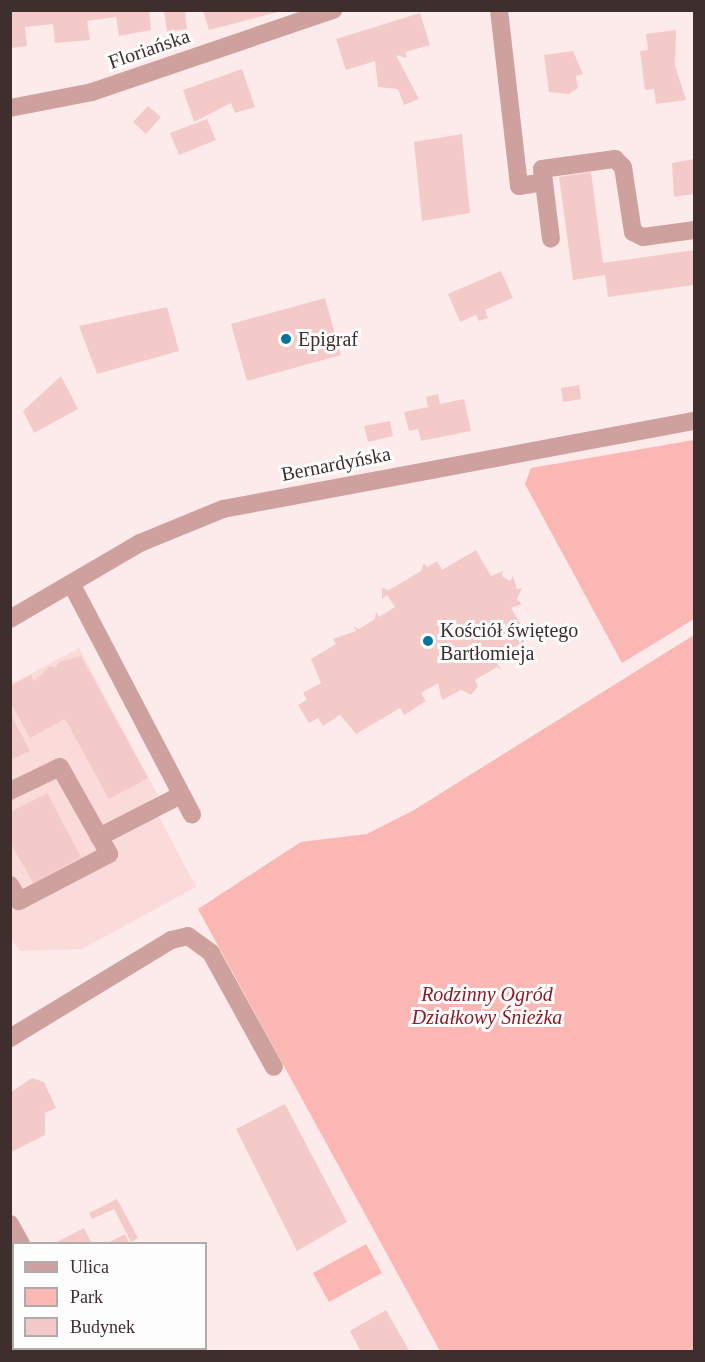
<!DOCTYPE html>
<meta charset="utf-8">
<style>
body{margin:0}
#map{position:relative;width:705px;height:1362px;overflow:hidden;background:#fcebea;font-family:Georgia,serif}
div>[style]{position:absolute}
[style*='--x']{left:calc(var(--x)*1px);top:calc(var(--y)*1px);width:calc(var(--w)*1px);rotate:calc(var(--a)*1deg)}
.built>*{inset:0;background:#fadbd9}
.green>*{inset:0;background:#fab7b4}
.building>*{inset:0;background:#f4cac8}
.minor>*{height:18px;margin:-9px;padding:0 9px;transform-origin:9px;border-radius:9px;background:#cea19f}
.dots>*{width:16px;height:16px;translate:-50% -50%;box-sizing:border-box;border:3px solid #fdfdfd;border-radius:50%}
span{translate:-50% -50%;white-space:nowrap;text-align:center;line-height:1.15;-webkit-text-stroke:6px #fdfdfd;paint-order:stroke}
.street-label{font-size:20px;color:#3f2e2e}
.poi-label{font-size:20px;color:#3f2e2e}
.left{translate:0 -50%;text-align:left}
.park-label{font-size:20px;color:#8d1b26;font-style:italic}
.frame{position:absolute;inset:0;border:12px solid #3f2e2e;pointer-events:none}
.legend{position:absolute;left:12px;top:1242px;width:195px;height:108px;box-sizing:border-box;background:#fdfdfd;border:2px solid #b1aaaa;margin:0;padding:8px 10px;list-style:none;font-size:18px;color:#3f2e2e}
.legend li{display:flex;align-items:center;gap:12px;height:30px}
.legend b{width:30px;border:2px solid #b1aaaa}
</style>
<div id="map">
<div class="built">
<div style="clip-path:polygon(79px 648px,158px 795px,150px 800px,196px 887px,82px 949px,19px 951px,11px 938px,11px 684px)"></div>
</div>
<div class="green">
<div style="clip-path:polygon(694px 440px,694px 619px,622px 663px,525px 484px,531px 468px)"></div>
<div style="clip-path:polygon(694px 635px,694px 1351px,440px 1351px,198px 909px,301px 842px,367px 834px,414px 810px)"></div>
<div style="clip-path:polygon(366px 1244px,382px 1273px,329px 1302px,313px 1273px)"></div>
</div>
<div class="building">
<div style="clip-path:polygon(10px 10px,149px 10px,151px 30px,119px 36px,116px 17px,87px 21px,90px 40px,55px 43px,53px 24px,25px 27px,27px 46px,10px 48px)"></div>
<div style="clip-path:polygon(164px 10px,185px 10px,187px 29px,167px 32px)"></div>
<div style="clip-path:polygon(203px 10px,282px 10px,282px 11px,209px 30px)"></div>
<div style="clip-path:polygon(420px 13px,430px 45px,405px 52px,407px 58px,396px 55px,419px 99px,404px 105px,398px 89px,378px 87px,375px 61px,346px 70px,336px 39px)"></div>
<div style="clip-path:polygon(676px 30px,675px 66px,686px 100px,656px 104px,654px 89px,645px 90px,640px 51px,648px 50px,646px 34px)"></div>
<div style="clip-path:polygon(573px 51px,583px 74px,576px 76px,578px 88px,569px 94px,549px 92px,544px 55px)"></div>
<div style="clip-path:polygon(242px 69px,255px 107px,235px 113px,231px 103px,194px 122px,183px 90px)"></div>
<div style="clip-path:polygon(148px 106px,161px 117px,146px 134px,133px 122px)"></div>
<div style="clip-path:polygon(207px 119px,216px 140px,179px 155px,170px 133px)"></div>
<div style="clip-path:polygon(462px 134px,470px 213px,422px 221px,414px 142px)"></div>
<div style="clip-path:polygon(694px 159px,694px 194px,674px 197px,672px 163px)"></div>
<div style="clip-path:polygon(591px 172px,603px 263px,694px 250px,694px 285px,608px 297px,605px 275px,573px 280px,559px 177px)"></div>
<div style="clip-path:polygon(501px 271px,513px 298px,485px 310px,488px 318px,479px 321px,476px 315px,460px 322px,448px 294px)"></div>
<div style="clip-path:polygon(325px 298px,341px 355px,247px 381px,231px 324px)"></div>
<div style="clip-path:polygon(167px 307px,179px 351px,97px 374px,79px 326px)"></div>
<div style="clip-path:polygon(61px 376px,78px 409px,34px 433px,23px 411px)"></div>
<div style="clip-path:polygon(579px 385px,581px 399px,563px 402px,561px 388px)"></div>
<div style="clip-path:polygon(438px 394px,440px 404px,464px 399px,471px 431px,421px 441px,418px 429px,409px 431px,404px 412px,428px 407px,426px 397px)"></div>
<div style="clip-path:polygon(390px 421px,393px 436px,368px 442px,364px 426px)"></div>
<div style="clip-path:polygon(476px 550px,491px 576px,503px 571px,502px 576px,510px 581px,513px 576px,517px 589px,522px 588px,517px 599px,522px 604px,511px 608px,530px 639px,494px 658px,502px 671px,497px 667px,475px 680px,478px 686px,471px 695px,461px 690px,442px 700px,438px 683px,421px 693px,426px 701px,404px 715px,400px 708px,356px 734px,340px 715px,323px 726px,318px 718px,309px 723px,298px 705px,307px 700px,303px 693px,321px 683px,311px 659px,336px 644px,333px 639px,356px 631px,353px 626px,359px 629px,375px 619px,376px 612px,379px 617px,395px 607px,387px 595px,382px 599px,382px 588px,389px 590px,421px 571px,424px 563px,427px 567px,437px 561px,442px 570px)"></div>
<div style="clip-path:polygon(81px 656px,148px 778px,109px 799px,65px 719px,30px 738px,10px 702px,10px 686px,31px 675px,34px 681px,50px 666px,56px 668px,59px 662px)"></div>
<div style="clip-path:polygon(10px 713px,30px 751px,10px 760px)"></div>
<div style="clip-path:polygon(47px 793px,81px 857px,33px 883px,10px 842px,10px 812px)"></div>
<div style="clip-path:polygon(32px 1078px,44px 1082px,56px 1108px,45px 1113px,45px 1135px,11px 1152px,10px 1093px)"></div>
<div style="clip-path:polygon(285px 1104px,347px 1222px,297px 1251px,236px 1129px)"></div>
<div style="clip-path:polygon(117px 1199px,138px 1238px,131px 1242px,114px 1209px,92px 1219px,89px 1213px)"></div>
<div style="clip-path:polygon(84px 1228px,92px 1244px,53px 1244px)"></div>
<div style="clip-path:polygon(125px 1234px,130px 1244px,106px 1244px)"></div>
<div style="clip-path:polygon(386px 1310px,410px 1352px,361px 1352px,350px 1331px)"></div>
<div style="clip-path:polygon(109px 1348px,148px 1348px,150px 1352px,111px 1352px)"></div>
</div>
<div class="minor">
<div style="--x:499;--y:10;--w:177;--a:83.5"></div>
<div style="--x:519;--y:186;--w:25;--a:-9"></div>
<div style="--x:544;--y:182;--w:13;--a:-99"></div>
<div style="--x:542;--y:169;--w:74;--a:-7.8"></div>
<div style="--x:615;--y:159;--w:11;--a:45"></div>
<div style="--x:623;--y:167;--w:66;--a:81.3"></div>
<div style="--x:633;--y:232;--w:11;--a:27"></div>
<div style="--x:643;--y:237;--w:51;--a:-7.8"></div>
<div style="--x:10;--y:108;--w:84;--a:-11"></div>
<div style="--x:92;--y:92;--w:255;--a:-18.8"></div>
<div style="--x:544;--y:182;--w:57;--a:83"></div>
<div style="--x:72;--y:585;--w:259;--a:62.4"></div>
<div style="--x:10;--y:619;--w:151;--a:-30.3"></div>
<div style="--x:140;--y:543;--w:90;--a:-22.3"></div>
<div style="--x:223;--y:509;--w:479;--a:-10.6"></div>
<div style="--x:10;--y:791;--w:55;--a:-25.6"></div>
<div style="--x:60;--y:767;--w:100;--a:60.6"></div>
<div style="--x:109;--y:854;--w:102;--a:152.4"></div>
<div style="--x:19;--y:901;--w:18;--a:-119"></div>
<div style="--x:99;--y:837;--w:92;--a:-27.1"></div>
<div style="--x:10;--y:1038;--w:188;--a:-31.3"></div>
<div style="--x:171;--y:940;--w:17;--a:-13"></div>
<div style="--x:188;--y:936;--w:29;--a:36"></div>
<div style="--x:211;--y:953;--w:130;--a:61.1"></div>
<div style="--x:10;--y:1224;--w:23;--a:61"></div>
<div style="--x:78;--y:1348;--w:4;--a:63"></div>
</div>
<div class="dots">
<div style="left:286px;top:339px;background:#00769f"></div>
<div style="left:428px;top:641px;background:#00769f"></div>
</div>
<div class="street-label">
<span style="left:149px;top:49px;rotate:-19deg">Floriańska</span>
<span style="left:336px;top:464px;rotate:-11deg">Bernardyńska</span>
</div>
<div class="poi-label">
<span class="left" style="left:298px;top:339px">Epigraf</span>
<span class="left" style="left:440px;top:642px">Kościół świętego<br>Bartłomieja</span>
</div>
<div class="park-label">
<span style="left:487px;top:1006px">Rodzinny Ogród<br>Działkowy Śnieżka</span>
</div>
<div class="frame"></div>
<ul class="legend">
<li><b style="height:8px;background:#cea19f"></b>Ulica</li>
<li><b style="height:16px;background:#fab7b4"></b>Park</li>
<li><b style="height:16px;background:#f4cac8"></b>Budynek</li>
</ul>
</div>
